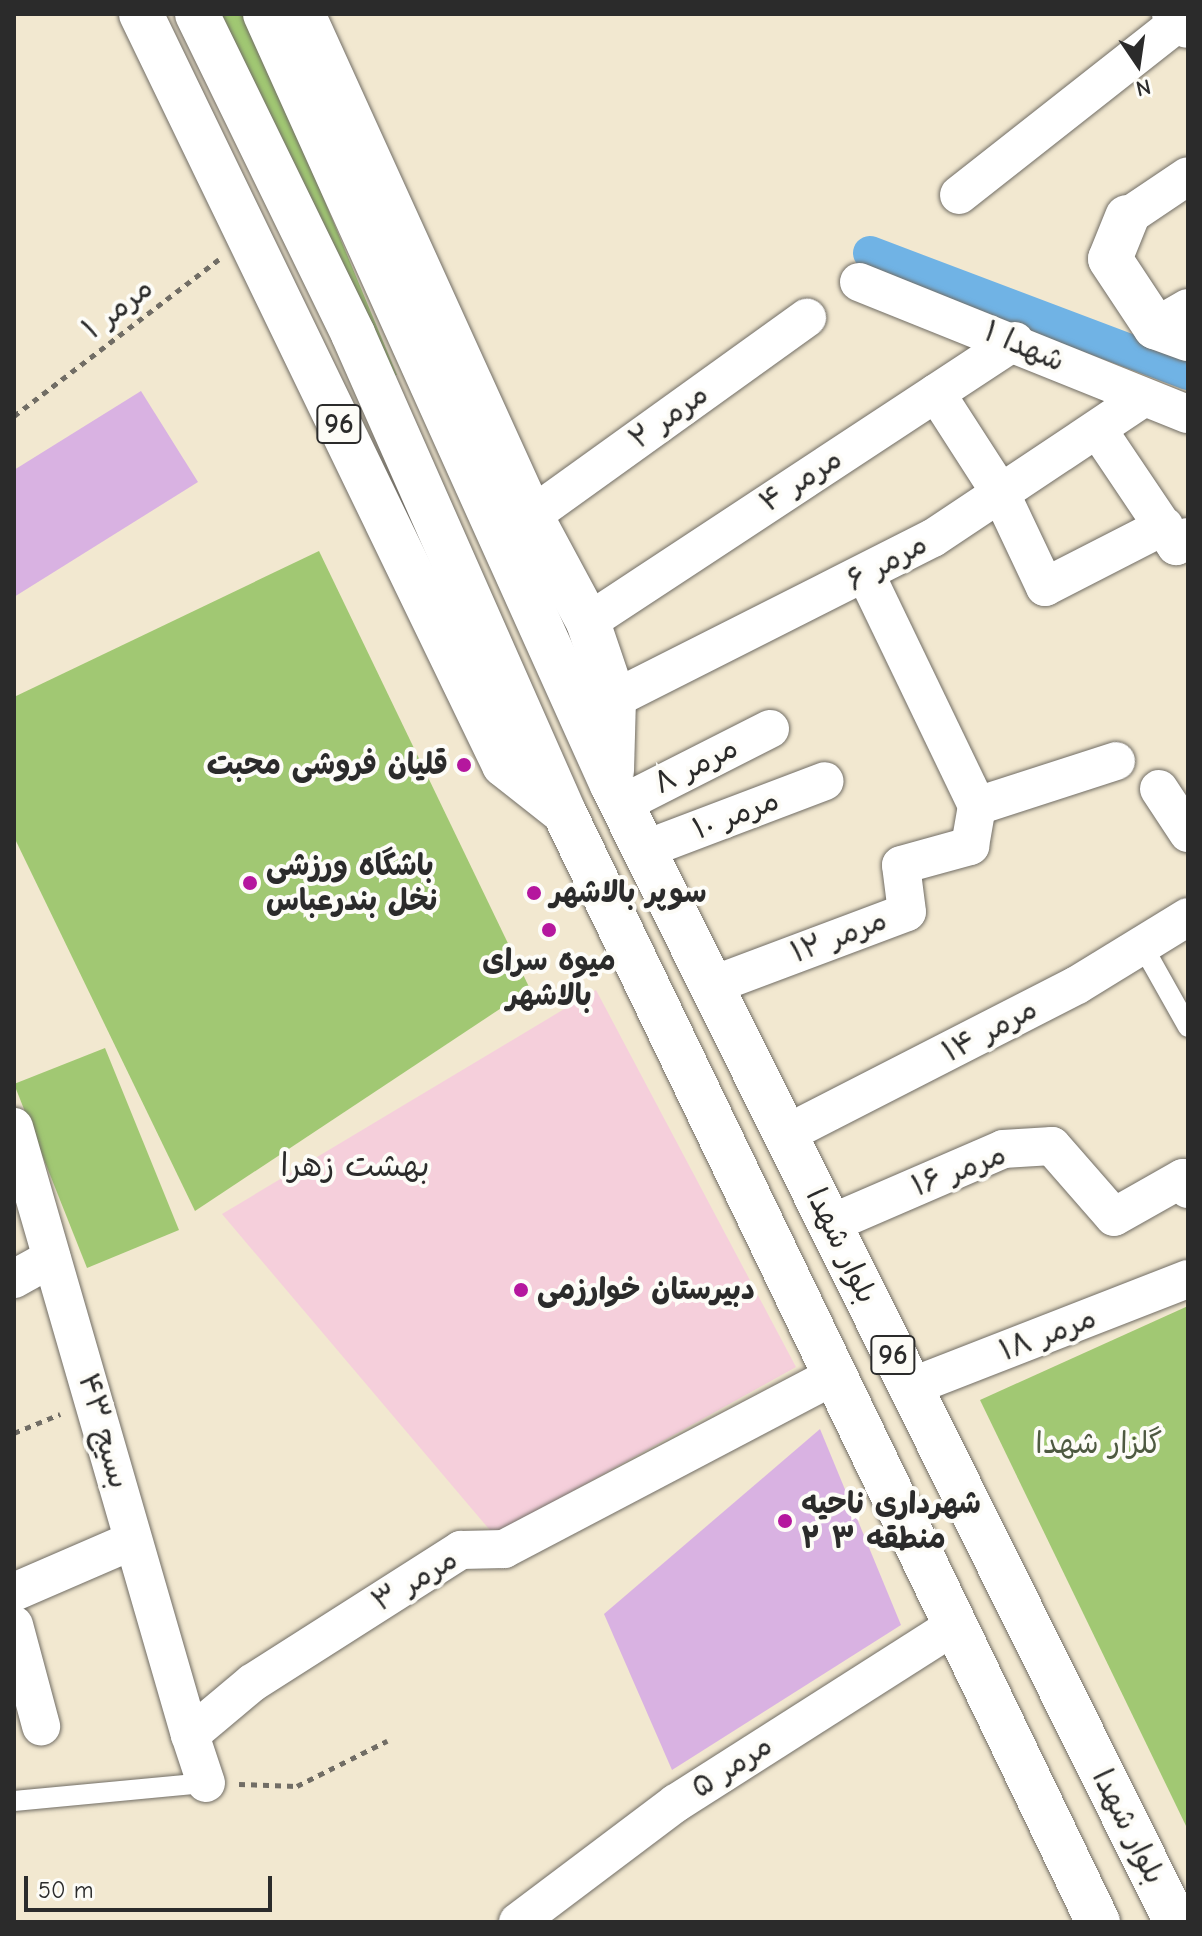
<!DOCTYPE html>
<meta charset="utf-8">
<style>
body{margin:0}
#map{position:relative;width:1202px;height:1936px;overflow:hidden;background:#f2e8d0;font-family:"Comic Neue","Playpen Sans Arabic",sans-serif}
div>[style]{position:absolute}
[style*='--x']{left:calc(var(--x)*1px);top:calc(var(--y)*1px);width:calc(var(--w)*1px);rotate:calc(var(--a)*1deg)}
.built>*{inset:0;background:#f5cfdb}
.green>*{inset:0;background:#a1c873}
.canal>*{height:34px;margin:-17px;padding:0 17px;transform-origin:17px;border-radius:17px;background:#70b3e5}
.building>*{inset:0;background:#d9b2e2}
.path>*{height:5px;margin-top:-2.5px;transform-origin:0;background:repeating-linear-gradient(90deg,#716d65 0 6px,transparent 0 12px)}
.roads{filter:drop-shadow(0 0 2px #716d65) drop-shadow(0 0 2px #716d65)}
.service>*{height:20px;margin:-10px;padding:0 10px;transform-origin:10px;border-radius:10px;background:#fff}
.minor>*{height:38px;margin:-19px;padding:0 19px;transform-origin:19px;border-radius:19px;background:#fff}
.tertiary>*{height:44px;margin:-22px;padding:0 22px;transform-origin:22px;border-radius:22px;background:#fff}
.trunk>*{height:44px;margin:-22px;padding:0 22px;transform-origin:22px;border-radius:22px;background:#fff}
.dots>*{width:22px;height:22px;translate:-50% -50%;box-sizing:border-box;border:4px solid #fdfcf7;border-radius:50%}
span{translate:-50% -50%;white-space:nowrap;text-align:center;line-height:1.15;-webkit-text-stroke:8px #fdfcf7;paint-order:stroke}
.shield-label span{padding:2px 6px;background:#fdfcf7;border:2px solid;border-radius:6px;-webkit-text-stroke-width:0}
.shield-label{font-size:28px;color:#2b2b2b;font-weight:700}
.street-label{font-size:30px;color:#2b2b2b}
.poi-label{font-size:30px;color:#2b2b2b;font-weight:700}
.right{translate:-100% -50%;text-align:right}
.left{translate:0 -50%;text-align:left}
.park-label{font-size:30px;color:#4e5a41}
.neighbourhood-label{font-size:32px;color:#2b2b2b}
.frame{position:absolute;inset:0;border:16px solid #2b2b2b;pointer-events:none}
.north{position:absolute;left:1098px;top:24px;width:80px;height:80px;-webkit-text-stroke:6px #fdfcf7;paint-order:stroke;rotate:167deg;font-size:22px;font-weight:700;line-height:32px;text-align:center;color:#2b2b2b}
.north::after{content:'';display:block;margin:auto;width:28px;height:36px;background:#2b2b2b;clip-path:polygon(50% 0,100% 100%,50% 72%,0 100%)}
.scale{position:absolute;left:24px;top:1876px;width:248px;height:36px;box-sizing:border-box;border:4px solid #2b2b2b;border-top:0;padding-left:10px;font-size:24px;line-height:28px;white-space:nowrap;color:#2b2b2b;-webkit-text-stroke:6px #fdfcf7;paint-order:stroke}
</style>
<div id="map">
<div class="built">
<div style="clip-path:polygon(596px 990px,796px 1367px,494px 1535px,222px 1214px)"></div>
</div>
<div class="green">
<div style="clip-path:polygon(211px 14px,255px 14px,260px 45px,397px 375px,368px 383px)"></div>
<div style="clip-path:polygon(319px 551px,530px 989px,195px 1211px,14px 837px,14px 697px)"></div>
<div style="clip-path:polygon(105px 1048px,179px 1230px,87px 1268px,14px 1084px)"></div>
<div style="clip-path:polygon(1188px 1306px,1188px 1830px,980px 1400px)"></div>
</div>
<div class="canal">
<div style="--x:870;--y:253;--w:340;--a:20.7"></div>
</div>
<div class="building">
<div style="clip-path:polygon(141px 391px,198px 482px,14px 597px,14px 470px)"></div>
<div style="clip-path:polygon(820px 1429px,901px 1625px,672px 1770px,604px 1614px)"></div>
</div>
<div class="path">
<div style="--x:14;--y:416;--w:258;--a:-37.4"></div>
<div style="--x:14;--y:1433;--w:50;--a:-22.4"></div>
<div style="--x:239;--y:1784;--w:58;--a:2"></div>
<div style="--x:297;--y:1786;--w:101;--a:-26.6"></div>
</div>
<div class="roads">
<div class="service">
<div style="--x:1142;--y:945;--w:94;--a:60.7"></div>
<div style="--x:14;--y:1801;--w:193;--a:-5.4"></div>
</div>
<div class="minor">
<div style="--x:959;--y:195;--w:281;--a:-38.2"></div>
<div style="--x:1127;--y:217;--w:73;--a:-33.9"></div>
<div style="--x:859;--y:282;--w:354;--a:21.9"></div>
<div style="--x:1155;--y:327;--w:38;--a:-30"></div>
<div style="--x:936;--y:393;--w:120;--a:57.2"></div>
<div style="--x:1001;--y:494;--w:103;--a:64.7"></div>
<div style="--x:1045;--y:587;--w:134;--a:-27.1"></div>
<div style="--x:1098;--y:430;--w:140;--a:56.1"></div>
<div style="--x:1176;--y:546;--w:15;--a:-37"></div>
<div style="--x:531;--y:516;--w:340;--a:-35.7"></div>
<div style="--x:866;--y:575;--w:256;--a:64.3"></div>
<div style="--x:588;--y:622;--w:511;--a:-33.35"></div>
<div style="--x:614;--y:699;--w:357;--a:-26.8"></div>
<div style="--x:933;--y:538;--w:252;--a:-33.7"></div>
<div style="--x:1159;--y:789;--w:53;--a:56.6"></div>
<div style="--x:622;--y:804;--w:166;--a:-26.9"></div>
<div style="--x:646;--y:849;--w:191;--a:-20.8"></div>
<div style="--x:713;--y:985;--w:207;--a:-20.6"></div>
<div style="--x:907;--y:912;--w:47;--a:-97.3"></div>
<div style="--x:901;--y:865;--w:72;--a:-15.4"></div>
<div style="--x:970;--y:846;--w:41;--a:-80.1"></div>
<div style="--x:977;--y:806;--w:146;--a:-17.9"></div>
<div style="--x:14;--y:1127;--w:633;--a:73.86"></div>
<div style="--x:786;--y:1134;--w:327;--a:-27.1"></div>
<div style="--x:1077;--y:985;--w:130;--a:-31.5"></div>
<div style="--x:830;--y:1224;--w:189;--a:-23.4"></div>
<div style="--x:1003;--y:1149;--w:49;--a:-3.5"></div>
<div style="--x:1052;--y:1146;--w:94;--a:48.9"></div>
<div style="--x:1114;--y:1217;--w:79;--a:-29.5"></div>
<div style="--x:1183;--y:1178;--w:12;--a:66"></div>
<div style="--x:14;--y:1279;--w:43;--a:-28.9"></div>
<div style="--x:908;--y:1388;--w:300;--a:-21.3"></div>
<div style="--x:14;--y:1592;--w:129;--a:-23.4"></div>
<div style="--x:14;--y:1625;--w:105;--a:75"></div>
<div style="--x:206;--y:1783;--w:51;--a:-108.4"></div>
<div style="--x:190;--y:1735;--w:81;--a:-40"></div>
<div style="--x:252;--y:1683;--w:248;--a:-32.5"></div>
<div style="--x:461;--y:1550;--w:43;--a:-1.3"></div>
<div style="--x:504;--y:1549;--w:370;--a:-27.7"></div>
<div style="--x:518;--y:1922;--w:198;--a:-37"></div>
<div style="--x:676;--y:1803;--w:331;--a:-32.5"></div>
</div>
<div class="tertiary">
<div style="--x:1174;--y:14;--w:18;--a:41"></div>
<div style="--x:1127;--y:217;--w:45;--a:112"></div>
<div style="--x:1110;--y:259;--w:82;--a:56.5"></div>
<div style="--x:1155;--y:327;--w:35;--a:20"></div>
</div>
<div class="trunk">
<div style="--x:141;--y:14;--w:834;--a:64.2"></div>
<div style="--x:504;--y:765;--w:71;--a:38.2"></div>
<div style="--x:197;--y:14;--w:356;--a:64"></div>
<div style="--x:353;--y:334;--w:522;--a:66.18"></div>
<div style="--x:564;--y:812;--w:1232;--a:64.31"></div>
<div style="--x:265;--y:14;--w:845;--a:65.77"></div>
<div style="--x:612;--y:785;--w:1269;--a:63.62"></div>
<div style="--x:303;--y:14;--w:551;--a:65.57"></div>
<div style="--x:531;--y:516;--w:120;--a:61.7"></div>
<div style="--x:588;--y:622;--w:81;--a:71.3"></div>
<div style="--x:614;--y:699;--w:72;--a:91.6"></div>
</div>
</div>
<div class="dots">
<div style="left:464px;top:765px;background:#b5179e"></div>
<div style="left:250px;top:883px;background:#b5179e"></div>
<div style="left:534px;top:893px;background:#b5179e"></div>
<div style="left:549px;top:930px;background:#b5179e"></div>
<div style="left:521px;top:1290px;background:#b5179e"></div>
<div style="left:785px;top:1521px;background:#b5179e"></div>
</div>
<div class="shield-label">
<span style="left:339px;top:424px">96</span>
<span style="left:893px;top:1355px">96</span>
</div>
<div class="street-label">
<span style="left:118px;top:309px;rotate:-38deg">مرمر ۱</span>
<span style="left:1024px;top:347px;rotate:23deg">شهدا ۱</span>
<span style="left:669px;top:417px;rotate:-36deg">مرمر ۲</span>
<span style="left:801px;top:481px;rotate:-33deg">مرمر ۴</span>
<span style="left:887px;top:563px;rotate:-29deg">مرمر ۶</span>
<span style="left:696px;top:766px;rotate:-27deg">مرمر ۸</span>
<span style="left:736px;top:815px;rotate:-21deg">مرمر ۱۰</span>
<span style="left:839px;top:937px;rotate:-21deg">مرمر ۱۲</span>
<span style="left:990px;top:1031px;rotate:-28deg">مرمر ۱۴</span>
<span style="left:959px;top:1171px;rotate:-21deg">مرمر ۱۶</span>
<span style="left:841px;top:1246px;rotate:64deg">بلوار شهدا</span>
<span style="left:1048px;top:1335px;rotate:-21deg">مرمر ۱۸</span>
<span style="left:103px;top:1431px;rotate:74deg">بسیج ۴۳</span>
<span style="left:415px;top:1581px;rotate:-31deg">مرمر ۳</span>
<span style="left:732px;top:1767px;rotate:-33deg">مرمر ۵</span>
<span style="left:1128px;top:1827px;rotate:63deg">بلوار شهدا</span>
</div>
<div class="poi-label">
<span class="right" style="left:448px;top:765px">قلیان فروشی محبت</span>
<span class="left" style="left:266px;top:883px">باشگاه ورزشی<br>نخل بندرعباس</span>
<span class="left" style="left:550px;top:893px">سوپر بالاشهر</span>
<span style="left:549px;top:978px">میوه سرای<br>بالاشهر</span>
<span class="left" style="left:537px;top:1290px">دبیرستان خوارزمی</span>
<span class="left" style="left:801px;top:1521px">شهرداری ناحیه<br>۲ منطقه ۳</span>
</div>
<div class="park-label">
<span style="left:1099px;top:1444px">گلزار شهدا</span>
</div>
<div class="neighbourhood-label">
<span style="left:355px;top:1166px">بهشت زهرا</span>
</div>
<div class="frame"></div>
<div class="north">N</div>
<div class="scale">50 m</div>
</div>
